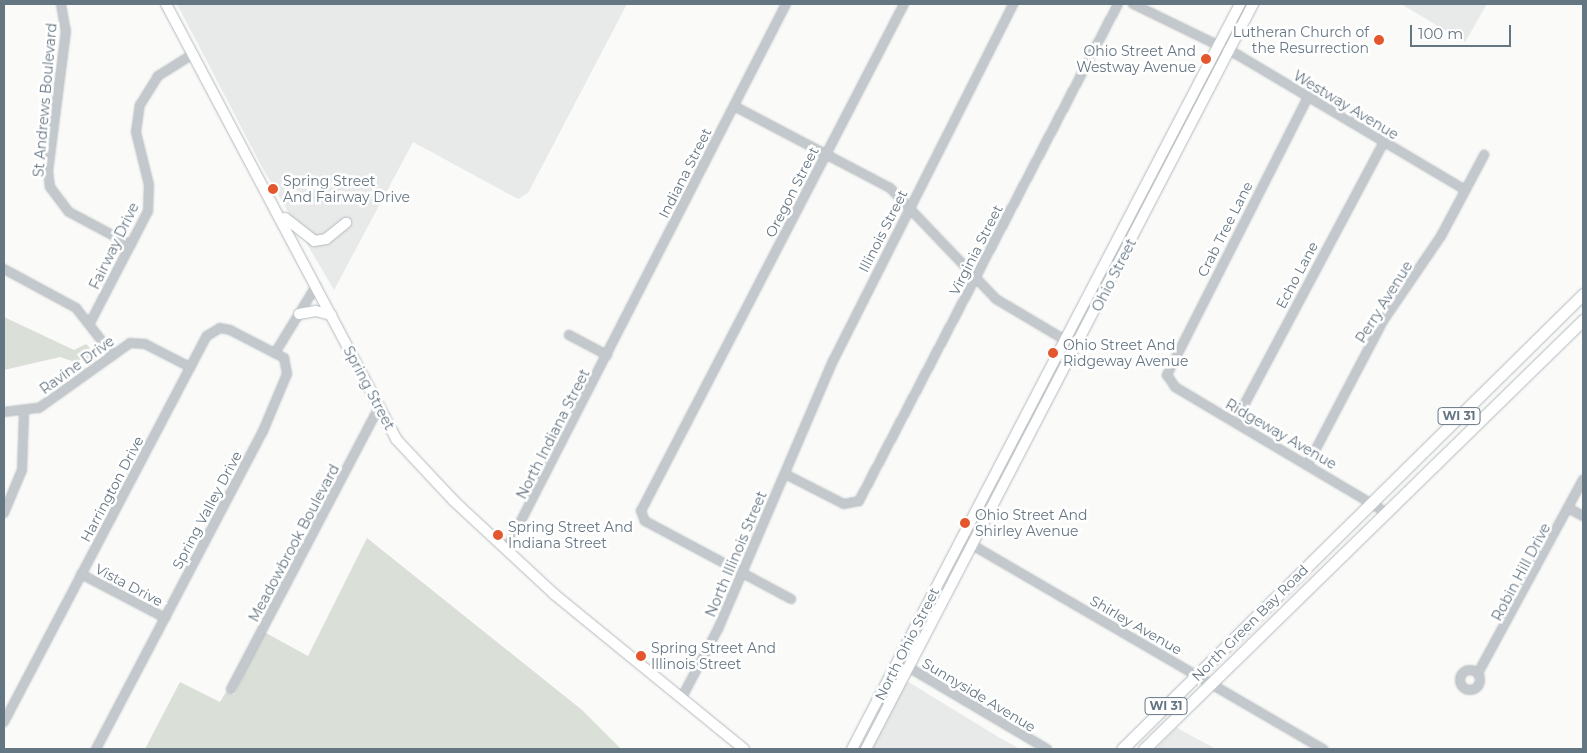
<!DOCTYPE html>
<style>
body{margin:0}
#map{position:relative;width:1587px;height:753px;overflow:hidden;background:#fafaf8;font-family:Montserrat,sans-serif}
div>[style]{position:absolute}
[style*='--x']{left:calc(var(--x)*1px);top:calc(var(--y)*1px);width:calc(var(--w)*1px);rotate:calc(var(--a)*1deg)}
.built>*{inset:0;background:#e8e9e9}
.green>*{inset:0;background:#dadfd7}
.roads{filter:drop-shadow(0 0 1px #b3babf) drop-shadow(0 0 1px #b3babf)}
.street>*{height:8px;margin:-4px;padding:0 4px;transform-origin:4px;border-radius:4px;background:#c3c8cc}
.street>.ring{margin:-4px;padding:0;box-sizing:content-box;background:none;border:8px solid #c3c8cc;border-radius:50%}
.secondary>*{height:10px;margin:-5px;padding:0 5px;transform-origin:5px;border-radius:5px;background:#fff}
.primary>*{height:11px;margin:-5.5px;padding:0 5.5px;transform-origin:5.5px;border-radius:5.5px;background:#fff}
.dots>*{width:14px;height:14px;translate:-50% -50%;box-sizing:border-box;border:2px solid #fff;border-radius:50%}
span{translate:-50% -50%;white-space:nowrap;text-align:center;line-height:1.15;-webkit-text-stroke:5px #fff;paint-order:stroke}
.shield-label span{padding:1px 4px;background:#fff;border:1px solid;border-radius:4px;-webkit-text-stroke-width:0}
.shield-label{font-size:12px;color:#657683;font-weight:700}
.poi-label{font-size:14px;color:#657683}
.right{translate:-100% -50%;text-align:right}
.left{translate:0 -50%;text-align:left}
.street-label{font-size:14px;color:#657683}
.frame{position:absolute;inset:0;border:5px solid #657683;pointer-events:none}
.scale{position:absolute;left:1410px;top:25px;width:101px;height:22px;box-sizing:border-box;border:2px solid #657683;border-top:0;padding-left:6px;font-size:15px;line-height:18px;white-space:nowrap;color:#657683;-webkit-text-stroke:4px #fff;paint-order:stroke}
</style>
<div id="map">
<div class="built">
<div style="clip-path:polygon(177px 4px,627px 4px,528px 193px,518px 199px,413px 142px,334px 290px,263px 169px)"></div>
<div style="clip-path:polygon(1401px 4px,1487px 4px,1465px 42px)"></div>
<div style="clip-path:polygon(897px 675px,1000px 738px,1020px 749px,860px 749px)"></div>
<div style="clip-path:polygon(1177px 727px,1177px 728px,1216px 749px,1155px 749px)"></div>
</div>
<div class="green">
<div style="clip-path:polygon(4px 317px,74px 350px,86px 344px,98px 356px,78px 363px,60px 357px,4px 370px)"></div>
<div style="clip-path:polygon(367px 538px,582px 710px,621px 749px,145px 749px,180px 682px,220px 702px,226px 692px,234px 695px,264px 632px,308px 656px)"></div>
</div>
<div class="roads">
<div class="street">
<div style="--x:61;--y:4;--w:27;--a:80"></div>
<div style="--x:66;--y:31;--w:141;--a:97.3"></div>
<div style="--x:48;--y:171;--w:16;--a:83"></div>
<div style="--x:50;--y:187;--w:31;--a:53"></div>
<div style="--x:69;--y:212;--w:70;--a:28"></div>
<div style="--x:1133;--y:4;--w:117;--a:25.9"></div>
<div style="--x:1238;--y:55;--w:264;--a:30.7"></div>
<div style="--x:1308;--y:97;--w:312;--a:116.9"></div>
<div style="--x:1167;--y:375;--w:14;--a:56"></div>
<div style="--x:1175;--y:387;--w:247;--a:30.7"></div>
<div style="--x:734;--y:106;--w:176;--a:27.7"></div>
<div style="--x:890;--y:188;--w:153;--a:46.3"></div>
<div style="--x:996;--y:299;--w:94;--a:30.7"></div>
<div style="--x:4;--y:269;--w:82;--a:28.4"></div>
<div style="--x:76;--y:308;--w:60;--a:51.8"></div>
<div style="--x:90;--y:323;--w:126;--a:-62.6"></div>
<div style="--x:148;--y:211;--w:26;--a:-88"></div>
<div style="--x:149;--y:185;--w:55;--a:-103.8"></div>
<div style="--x:136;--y:132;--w:27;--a:-82"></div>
<div style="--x:140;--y:105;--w:34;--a:-58"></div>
<div style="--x:158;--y:76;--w:40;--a:-32"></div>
<div style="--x:569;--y:335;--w:43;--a:27.8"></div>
<div style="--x:275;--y:353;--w:79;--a:-58.5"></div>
<div style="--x:4;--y:412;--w:35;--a:-7"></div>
<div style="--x:39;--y:408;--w:112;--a:-35.5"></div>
<div style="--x:130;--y:343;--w:15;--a:4"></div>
<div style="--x:145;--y:344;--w:51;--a:27.1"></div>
<div style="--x:1235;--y:422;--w:317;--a:-62"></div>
<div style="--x:1308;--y:464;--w:161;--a:-62.3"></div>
<div style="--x:1383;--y:321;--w:103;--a:-55.7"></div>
<div style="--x:1441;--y:236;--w:92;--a:-62"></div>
<div style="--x:785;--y:474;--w:66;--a:27"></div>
<div style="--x:844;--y:504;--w:15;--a:-11"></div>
<div style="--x:859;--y:501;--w:560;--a:-62.47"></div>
<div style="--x:1568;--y:508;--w:17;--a:28"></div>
<div style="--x:4;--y:513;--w:47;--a:-67.3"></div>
<div style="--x:22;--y:470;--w:58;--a:-88"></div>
<div style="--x:962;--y:539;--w:418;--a:30.2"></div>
<div style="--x:506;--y:550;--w:614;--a:-62.85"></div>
<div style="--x:81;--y:574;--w:95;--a:27.6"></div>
<div style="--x:791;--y:599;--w:166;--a:-151.9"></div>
<div style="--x:645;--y:521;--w:11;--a:-112"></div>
<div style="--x:641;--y:511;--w:571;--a:-62.58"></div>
<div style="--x:898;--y:661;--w:173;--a:30.6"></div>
<div class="ring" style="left:1460px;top:670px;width:12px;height:12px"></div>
<div style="--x:1478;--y:673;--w:220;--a:-61.5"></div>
<div style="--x:231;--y:689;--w:316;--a:-62.3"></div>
<div style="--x:682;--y:697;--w:77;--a:-62.1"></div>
<div style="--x:718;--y:629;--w:292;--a:-66.8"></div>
<div style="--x:833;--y:361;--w:400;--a:-63.2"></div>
<div style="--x:4;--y:722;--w:436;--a:-62.3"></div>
<div style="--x:207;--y:336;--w:15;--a:-32"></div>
<div style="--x:220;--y:328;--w:10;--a:11"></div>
<div style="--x:230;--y:330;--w:61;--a:27.4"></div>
<div style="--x:284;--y:358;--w:16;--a:79"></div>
<div style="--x:287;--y:374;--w:62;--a:112.8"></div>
<div style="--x:263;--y:431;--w:359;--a:117.7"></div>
</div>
<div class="secondary">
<div style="--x:166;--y:4;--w:492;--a:62.1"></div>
<div style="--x:396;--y:439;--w:85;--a:46.9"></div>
<div style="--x:454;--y:501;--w:137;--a:42.9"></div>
<div style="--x:554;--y:594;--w:245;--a:39.2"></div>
<div style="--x:285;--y:218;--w:37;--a:38"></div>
<div style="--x:314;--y:241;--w:12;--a:-9"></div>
<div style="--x:326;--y:239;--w:26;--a:-39"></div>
<div style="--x:299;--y:314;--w:17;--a:-10"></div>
<div style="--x:316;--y:311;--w:16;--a:15"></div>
<div style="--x:852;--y:749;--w:840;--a:-62.49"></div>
<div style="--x:866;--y:749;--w:840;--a:-62.55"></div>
</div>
<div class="primary">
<div style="--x:1122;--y:749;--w:648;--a:-44.62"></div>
<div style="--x:1144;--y:749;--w:614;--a:-44.34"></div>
</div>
</div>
<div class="dots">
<div style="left:1379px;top:40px;background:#e4572e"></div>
<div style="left:1206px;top:59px;background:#e4572e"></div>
<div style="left:273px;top:189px;background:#e4572e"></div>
<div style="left:1053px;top:353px;background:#e4572e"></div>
<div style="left:965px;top:523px;background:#e4572e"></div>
<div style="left:498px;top:535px;background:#e4572e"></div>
<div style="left:641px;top:656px;background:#e4572e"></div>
</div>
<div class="shield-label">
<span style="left:1459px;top:416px">WI 31</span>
<span style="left:1166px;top:706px">WI 31</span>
</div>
<div class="poi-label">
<span class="right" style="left:1369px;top:40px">Lutheran Church of<br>the Resurrection</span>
<span class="right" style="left:1196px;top:59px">Ohio Street And<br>Westway Avenue</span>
<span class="left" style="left:283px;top:189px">Spring Street<br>And Fairway Drive</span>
<span class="left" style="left:1063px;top:353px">Ohio Street And<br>Ridgeway Avenue</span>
<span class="left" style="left:975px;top:523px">Ohio Street And<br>Shirley Avenue</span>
<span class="left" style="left:508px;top:535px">Spring Street And<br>Indiana Street</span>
<span class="left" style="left:651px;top:656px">Spring Street And<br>Illinois Street</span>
</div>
<div class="street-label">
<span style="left:45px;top:100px;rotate:-85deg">St Andrews Boulevard</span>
<span style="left:1346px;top:105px;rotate:31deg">Westway Avenue</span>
<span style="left:685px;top:173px;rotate:-63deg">Indiana Street</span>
<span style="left:792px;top:192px;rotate:-63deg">Oregon Street</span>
<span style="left:1225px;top:229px;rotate:-63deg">Crab Tree Lane</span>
<span style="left:883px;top:231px;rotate:-63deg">Illinois Street</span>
<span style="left:114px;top:246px;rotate:-64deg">Fairway Drive</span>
<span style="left:976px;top:250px;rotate:-63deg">Virginia Street</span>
<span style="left:1114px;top:275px;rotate:-63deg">Ohio Street</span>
<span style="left:1297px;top:275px;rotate:-62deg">Echo Lane</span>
<span style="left:1384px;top:302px;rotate:-58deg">Perry Avenue</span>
<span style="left:77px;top:365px;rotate:-36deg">Ravine Drive</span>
<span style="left:369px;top:388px;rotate:62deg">Spring Street</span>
<span style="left:553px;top:434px;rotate:-63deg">North Indiana Street</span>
<span style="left:1281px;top:434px;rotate:30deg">Ridgeway Avenue</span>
<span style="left:112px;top:489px;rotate:-62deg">Harrington Drive</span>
<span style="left:207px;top:510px;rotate:-62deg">Spring Valley Drive</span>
<span style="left:294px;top:543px;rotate:-62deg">Meadowbrook Boulevard</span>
<span style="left:736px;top:554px;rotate:-67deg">North Illinois Street</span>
<span style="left:1521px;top:572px;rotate:-62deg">Robin Hill Drive</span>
<span style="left:129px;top:585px;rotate:28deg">Vista Drive</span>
<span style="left:1250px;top:623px;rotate:-45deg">North Green Bay Road</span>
<span style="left:1136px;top:625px;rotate:30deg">Shirley Avenue</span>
<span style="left:907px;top:644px;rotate:-63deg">North Ohio Street</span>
<span style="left:979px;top:695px;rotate:31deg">Sunnyside Avenue</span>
</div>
<div class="frame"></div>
<div class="scale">100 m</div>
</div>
